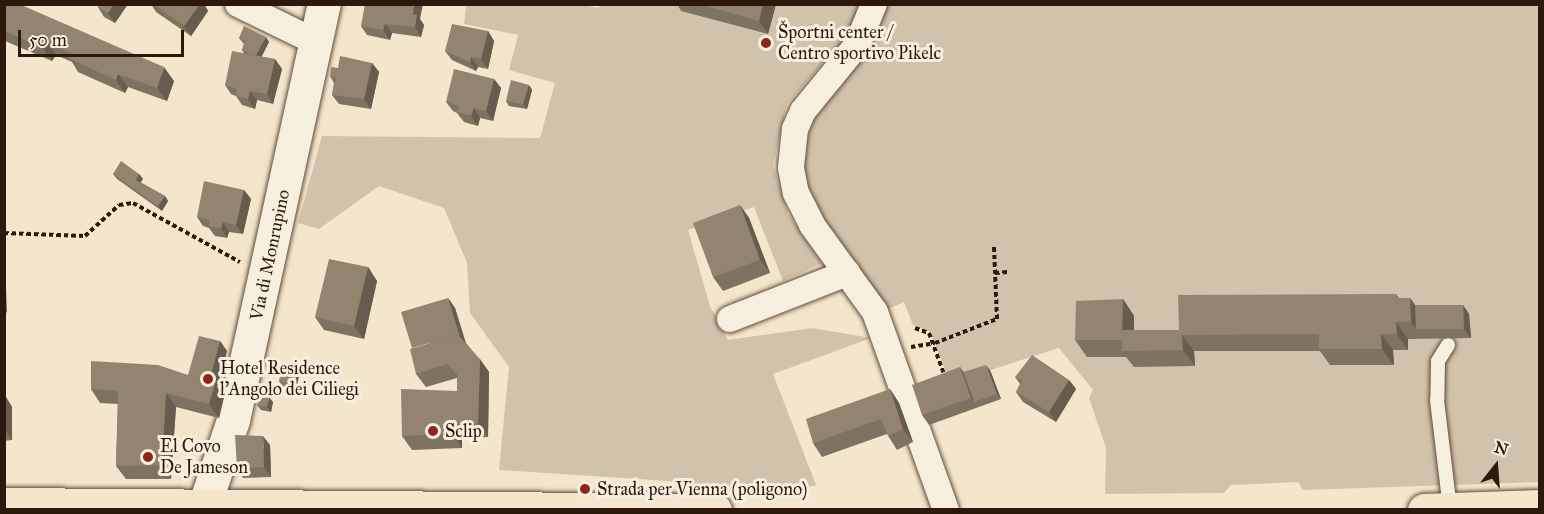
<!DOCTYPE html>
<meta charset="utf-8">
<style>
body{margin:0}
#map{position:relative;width:1544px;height:514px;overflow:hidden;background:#f3e6cc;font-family:"IM FELL Great Primer",serif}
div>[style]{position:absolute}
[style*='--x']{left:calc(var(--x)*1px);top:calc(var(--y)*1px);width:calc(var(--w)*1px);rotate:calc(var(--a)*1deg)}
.green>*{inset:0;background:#d1c3ab}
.path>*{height:4px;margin-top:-2px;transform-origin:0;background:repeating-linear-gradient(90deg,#2c190c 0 4.5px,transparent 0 7.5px)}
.roads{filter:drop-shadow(0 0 2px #5e4c3c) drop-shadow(0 0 2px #5e4c3c)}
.lane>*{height:14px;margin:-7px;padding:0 7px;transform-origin:7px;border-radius:7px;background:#f7efde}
.street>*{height:26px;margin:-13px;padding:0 13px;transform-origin:13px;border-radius:13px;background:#f7efde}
.secondary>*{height:33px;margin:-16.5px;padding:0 16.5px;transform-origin:16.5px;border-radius:16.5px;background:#f7efde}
.primary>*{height:33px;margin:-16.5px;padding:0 16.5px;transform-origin:16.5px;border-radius:16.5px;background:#f3e6cc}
.wall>*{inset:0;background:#7e7260}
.shaded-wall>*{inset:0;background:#675c4e}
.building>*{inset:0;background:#938470}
.dots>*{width:16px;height:16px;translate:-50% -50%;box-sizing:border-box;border:3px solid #f7efde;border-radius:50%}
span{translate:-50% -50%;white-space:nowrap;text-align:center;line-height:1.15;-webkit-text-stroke:6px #f7efde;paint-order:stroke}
.poi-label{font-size:18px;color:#2c190c}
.left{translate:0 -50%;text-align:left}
.street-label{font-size:18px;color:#2c190c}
.frame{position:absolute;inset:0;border:6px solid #2c190c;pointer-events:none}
.north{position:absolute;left:1466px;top:436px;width:60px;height:60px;-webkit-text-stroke:4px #f7efde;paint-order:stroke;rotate:17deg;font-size:16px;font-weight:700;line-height:24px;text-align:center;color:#2c190c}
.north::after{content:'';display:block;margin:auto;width:21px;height:27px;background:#2c190c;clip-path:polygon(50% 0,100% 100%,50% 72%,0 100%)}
.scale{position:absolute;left:18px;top:30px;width:166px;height:27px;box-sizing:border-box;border:3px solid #2c190c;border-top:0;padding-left:8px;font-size:18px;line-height:21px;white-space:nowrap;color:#2c190c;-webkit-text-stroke:4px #f7efde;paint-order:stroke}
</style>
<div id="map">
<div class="green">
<div style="clip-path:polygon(576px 4px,599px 8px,600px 4px,865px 5px,848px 43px,822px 64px,787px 104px,773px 165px,788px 214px,822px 263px,783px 281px,754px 207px,688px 230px,710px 306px,728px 340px,812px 328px,871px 338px,773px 374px,816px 485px,778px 495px,717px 493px,669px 481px,499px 470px,509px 367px,470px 313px,467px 263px,444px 208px,379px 186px,319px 229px,298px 223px,322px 136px,540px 138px,555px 83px,509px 70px,518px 35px,464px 24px,466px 5px)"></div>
<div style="clip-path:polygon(885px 5px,1539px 5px,1539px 482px,1303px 490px,1298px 482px,1231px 485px,1224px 493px,1105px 494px,1106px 448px,1089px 398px,1093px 390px,1059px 348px,950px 383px,931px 332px,913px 325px,904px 302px,885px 310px,821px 216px,806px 182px,803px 153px,813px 121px,871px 41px)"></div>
</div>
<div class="path">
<div style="--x:4;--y:233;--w:81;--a:2.1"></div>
<div style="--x:85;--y:236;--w:46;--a:-42.4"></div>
<div style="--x:119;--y:205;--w:14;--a:-8"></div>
<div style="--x:133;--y:203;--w:122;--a:28.9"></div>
<div style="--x:995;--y:273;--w:13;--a:-4"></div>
<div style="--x:915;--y:328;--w:15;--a:20"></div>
<div style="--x:929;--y:333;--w:47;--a:70"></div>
<div style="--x:911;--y:347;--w:24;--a:-9"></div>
<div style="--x:935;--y:343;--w:66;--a:-21.2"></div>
<div style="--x:997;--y:319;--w:73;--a:-92.4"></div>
</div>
<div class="roads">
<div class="lane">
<div style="--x:1448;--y:345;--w:19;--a:122"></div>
<div style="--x:1438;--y:361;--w:39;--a:91"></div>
<div style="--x:1437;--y:400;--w:110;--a:83.2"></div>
</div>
<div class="street">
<div style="--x:238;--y:4;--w:87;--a:26"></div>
<div style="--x:874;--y:4;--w:44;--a:112.5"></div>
<div style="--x:857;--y:45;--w:85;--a:129.3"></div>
<div style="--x:803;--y:111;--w:20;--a:114"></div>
<div style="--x:795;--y:129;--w:39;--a:96"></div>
<div style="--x:791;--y:168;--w:25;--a:79"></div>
<div style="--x:796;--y:193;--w:36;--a:63"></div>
<div style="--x:812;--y:225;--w:107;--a:54.1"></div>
<div style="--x:875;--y:312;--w:210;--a:70.3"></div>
<div style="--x:730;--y:319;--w:126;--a:-21.5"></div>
</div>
<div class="secondary">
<div style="--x:205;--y:503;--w:88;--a:-71.4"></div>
<div style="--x:233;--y:420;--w:426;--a:-77.7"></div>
</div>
<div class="primary">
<div style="--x:4;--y:504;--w:711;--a:0.48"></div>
<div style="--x:1424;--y:510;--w:116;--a:-2"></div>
</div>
</div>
<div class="wall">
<div style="clip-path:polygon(4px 4px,174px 81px,167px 101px,128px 87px,125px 93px,78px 72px,72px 62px,56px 55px,52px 61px,5px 41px,4px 40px)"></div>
<div style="clip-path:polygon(99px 4px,128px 4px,115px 23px,104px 17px,98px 7px)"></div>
<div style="clip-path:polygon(151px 4px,204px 4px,208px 11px,191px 36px,156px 12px)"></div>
<div style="clip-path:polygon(677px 4px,776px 4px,768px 34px,681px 11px)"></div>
<div style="clip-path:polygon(420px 19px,424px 25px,421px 37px,392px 33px,390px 40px,367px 35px,361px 26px)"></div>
<div style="clip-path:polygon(488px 31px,494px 41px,488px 69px,478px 67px,476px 71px,452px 60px,445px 51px)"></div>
<div style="clip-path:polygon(266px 37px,269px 42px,261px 57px,275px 59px,282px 69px,273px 104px,257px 100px,255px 109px,242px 105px,236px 96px,231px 94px,225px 85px,244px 53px,242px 50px,244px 44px,239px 38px)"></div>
<div style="clip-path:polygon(372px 63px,379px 72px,371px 109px,339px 104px,332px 95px,334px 83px,330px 76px,338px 68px)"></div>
<div style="clip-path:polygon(494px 79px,501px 88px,493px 121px,480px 118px,478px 126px,464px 122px,457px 113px,453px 111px,446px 102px)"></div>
<div style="clip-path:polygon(529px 85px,532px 90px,527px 109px,509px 106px,506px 101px)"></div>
<div style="clip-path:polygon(113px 174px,139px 174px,143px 179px,140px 182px,165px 196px,168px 201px,162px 211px,117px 179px)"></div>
<div style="clip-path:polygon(244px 190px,251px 199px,243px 234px,229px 232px,227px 238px,215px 236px,209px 228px,203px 226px,197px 217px)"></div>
<div style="clip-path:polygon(740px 205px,749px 218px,770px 273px,723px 291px,713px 277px)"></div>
<div style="clip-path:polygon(368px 267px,377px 281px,364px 339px,324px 330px,315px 317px)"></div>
<div style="clip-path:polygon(1396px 294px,1399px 298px,1410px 298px,1415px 305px,1463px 305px,1469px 314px,1471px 338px,1408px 339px,1408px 350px,1393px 350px,1394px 365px,1330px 365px,1320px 351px,1194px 351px,1195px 366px,1134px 367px,1126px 357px,1087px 357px,1075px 340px,1123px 299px,1134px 316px,1134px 330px,1179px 330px)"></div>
<div style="clip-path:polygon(448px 298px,455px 308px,466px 343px,489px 372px,488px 437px,462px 438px,462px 448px,412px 450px,402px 436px,457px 391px,457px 378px,426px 387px,416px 374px)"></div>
<div style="clip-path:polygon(220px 341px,227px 351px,217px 387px,224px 397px,219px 418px,176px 407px,171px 479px,126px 479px,116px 466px,118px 404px,100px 403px,91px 389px,188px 375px)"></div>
<div style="clip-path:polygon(297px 366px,300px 371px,296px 390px,282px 386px,279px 381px)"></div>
<div style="clip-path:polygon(960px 367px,963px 372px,990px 370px,1001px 399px,929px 425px,922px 415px)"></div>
<div style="clip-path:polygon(1015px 377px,1069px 380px,1076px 389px,1056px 422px,1023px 402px,1016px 392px,1020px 384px)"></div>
<div style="clip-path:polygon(890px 389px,899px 403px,913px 442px,897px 450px,887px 434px,822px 457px,813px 443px)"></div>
<div style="clip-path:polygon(4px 397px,6px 397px,12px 407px,12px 440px,4px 441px)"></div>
<div style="clip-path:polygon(273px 402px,271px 412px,261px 410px,257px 405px)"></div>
<div style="clip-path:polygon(270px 445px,271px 477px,243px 478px,237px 468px)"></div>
</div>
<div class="shaded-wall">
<div style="clip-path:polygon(114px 4px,128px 4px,115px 23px,108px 13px)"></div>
<div style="clip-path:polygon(200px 4px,204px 4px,208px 11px,191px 36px,184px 26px)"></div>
<div style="clip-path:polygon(414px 4px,423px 4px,420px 19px,424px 25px,421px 37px,415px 27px,412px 14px)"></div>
<div style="clip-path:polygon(763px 4px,776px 4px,768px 34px,759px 21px)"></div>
<div style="clip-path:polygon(385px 24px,392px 33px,390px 40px,383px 30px)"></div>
<div style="clip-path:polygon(488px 31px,494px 41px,488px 69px,481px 59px)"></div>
<div style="clip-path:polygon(266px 37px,269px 42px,259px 62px,255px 57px)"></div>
<div style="clip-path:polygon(47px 41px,56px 55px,52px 61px,43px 48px)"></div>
<div style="clip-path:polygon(471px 57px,478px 67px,476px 71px,470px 62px)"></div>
<div style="clip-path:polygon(275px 59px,282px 69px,273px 104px,267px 94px)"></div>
<div style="clip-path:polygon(372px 63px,379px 72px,371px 109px,364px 99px)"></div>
<div style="clip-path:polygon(164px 67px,174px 81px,167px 101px,157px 88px)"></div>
<div style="clip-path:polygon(118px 74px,128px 87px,125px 93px,116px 80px)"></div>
<div style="clip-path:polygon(494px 79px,501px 88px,493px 121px,486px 111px)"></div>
<div style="clip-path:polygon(529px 85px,532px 90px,527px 109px,523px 104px)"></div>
<div style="clip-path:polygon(250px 91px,257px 100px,255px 109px,248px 99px)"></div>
<div style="clip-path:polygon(474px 108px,480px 118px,478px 126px,471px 116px)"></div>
<div style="clip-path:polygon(139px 174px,143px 179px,139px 185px,136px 180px)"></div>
<div style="clip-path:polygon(244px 190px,251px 199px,243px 234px,236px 225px)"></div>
<div style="clip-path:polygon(165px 196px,168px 201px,162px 211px,158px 206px)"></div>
<div style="clip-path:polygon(740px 205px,749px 218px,770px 273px,760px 260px)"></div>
<div style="clip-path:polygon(223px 222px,229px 232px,227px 238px,221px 228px)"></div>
<div style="clip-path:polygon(4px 264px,5px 264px,7px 313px,4px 309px)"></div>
<div style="clip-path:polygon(368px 267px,377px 281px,364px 339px,354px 326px)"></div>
<div style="clip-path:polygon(448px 298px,455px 308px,467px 348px,460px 339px)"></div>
<div style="clip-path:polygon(1410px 298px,1422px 315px,1416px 329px,1411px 322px)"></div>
<div style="clip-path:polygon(1123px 299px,1134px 316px,1134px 347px,1122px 330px)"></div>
<div style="clip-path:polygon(1463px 305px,1469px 314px,1471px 338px,1464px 329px)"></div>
<div style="clip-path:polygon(1396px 322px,1408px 339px,1408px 350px,1397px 334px)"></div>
<div style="clip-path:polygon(1381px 334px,1393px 350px,1394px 365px,1382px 349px)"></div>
<div style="clip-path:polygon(1182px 335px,1194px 351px,1195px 366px,1183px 350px)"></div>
<div style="clip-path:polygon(220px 341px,227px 351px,217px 387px,224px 397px,219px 418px,209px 404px,208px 385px)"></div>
<div style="clip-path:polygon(480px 359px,489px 372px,488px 437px,478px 423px)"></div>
<div style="clip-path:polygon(986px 365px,990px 370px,1001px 399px,997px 394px)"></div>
<div style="clip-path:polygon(297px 366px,300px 371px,296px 390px,293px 385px)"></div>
<div style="clip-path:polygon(960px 367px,967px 377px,974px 402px,971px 398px)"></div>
<div style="clip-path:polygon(1069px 380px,1076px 389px,1056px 422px,1049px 412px)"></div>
<div style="clip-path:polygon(890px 389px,899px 403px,913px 442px,903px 429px)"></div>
<div style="clip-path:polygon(166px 393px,176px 407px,171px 479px,162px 465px)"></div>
<div style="clip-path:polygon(6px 397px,12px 407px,12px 440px,6px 431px)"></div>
<div style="clip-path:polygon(269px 397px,273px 402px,271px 412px,267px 407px)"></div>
<div style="clip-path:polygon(453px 425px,462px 438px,462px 448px,453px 434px)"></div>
<div style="clip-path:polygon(263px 436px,270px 445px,271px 477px,264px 467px)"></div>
</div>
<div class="building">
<div style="clip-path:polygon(4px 4px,19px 4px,164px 67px,157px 88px,118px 74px,116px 80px,69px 58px,71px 53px,47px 41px,43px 48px,4px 31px)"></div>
<div style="clip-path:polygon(99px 4px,114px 4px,108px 13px,98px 7px)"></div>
<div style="clip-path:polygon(153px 4px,200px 4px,184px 26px)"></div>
<div style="clip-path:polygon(365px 4px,414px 4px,412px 14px,417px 15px,415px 27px,385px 24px,383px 30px,361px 26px)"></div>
<div style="clip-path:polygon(699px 4px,763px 4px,759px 21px)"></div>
<div style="clip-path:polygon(452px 24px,488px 31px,481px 59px,471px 57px,470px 62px,445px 51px)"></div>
<div style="clip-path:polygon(244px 26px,266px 37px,256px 55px,251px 54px,242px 50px,245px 41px,239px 38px)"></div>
<div style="clip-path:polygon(232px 51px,275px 59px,267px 94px,250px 91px,248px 99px,236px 96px,237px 89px,225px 85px)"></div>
<div style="clip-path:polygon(340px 56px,372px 63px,364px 99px,332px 95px,336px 78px,330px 76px,331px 67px,338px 68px)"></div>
<div style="clip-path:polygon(454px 69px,494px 79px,486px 111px,474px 108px,471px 116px,457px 112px,459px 106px,446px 102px)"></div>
<div style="clip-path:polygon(511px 80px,529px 85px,523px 104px,506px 101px)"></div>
<div style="clip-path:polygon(121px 161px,139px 174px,136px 180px,165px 196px,158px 206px,113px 174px)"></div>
<div style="clip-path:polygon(204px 181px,244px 190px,236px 225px,223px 222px,221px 228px,208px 226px,210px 220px,197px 217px)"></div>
<div style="clip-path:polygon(740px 205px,760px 260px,713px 277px,693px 223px)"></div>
<div style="clip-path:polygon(329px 259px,368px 267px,354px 326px,315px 317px)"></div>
<div style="clip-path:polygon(1396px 294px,1396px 298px,1410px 298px,1411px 322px,1396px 322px,1397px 334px,1381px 334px,1382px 349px,1319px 349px,1319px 334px,1182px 335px,1183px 350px,1122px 351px,1122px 340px,1075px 340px,1076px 301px,1123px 299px,1122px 330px,1179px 330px,1178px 295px)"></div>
<div style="clip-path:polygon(448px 298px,460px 337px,458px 335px,412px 348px,401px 312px)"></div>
<div style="clip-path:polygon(1415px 305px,1463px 305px,1464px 329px,1416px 329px)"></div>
<div style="clip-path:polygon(458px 335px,480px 359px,478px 423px,453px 425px,453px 434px,402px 436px,401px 389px,457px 391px,457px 374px,447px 364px,416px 374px,410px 349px)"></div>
<div style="clip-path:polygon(199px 336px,220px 341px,209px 382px,188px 375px)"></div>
<div style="clip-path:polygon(1032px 355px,1069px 380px,1049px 412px,1016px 392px,1022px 380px,1015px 377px)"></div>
<div style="clip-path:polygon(91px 361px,158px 365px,215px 384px,209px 404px,166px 393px,162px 465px,116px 466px,118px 391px,91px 389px)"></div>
<div style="clip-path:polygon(283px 363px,297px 366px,293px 385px,279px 381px)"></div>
<div style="clip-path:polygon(986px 365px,997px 394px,974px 402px,963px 372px)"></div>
<div style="clip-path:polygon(960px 367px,971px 398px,922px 415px,912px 385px)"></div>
<div style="clip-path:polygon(890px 389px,903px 429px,888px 436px,881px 419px,813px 443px,806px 419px)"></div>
<div style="clip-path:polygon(260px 395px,269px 397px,267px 407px,257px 405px)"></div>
<div style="clip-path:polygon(4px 397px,6px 397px,6px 431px,4px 431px)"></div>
<div style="clip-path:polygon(235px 435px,263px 436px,264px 467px,237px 468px)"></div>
</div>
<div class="dots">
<div style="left:766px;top:43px;background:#8f2418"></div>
<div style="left:208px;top:379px;background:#8f2418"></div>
<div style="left:433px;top:431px;background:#8f2418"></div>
<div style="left:148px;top:457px;background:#8f2418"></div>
<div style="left:585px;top:489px;background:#8f2418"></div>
</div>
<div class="poi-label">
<span class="left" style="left:778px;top:43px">Športni center /<br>Centro sportivo Pikelc</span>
<span class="left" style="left:220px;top:379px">Hotel Residence<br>l'Angolo dei Ciliegi</span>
<span class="left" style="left:445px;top:431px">Sclip</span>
<span class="left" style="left:160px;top:457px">El Covo<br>De Jameson</span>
<span class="left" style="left:597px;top:489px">Strada per Vienna (poligono)</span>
</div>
<div class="street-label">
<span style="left:270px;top:255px;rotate:-78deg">Via di Monrupino</span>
</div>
<div class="frame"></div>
<div class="north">N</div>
<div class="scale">50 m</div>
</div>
